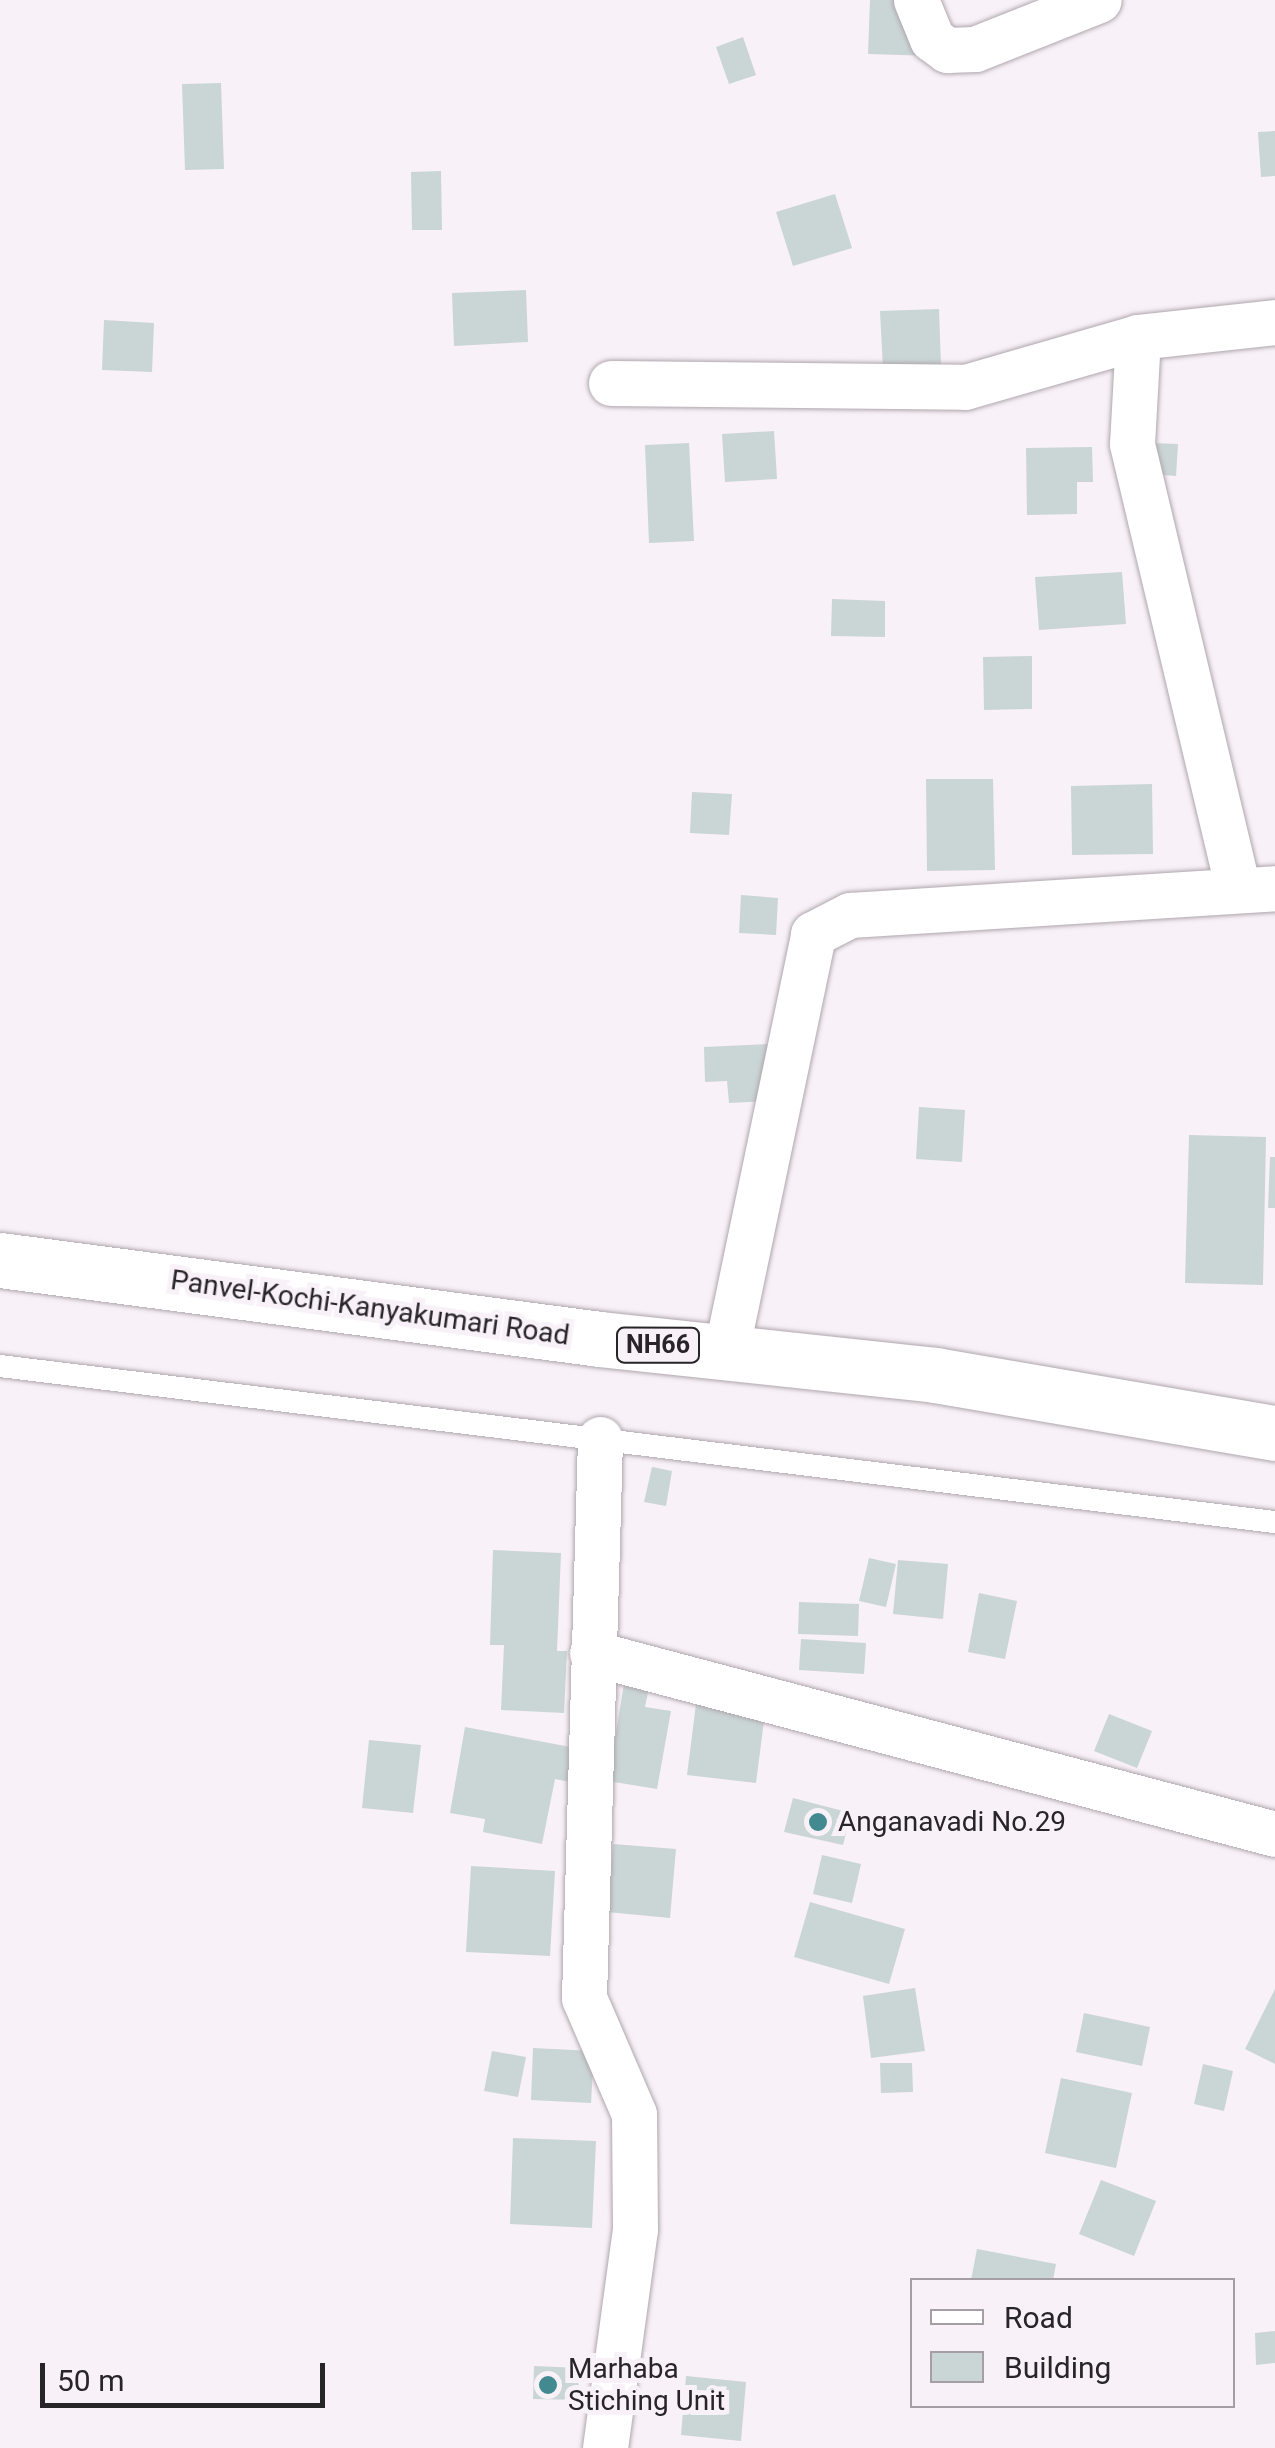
<!DOCTYPE html>
<style>
body{margin:0}
#map{position:relative;width:1275px;height:2448px;overflow:hidden;background:#f9f1f8;font-family:Roboto,sans-serif}
div>[style]{position:absolute}
[style*='--x']{left:calc(var(--x)*1px);top:calc(var(--y)*1px);width:calc(var(--w)*1px);rotate:calc(var(--a)*1deg)}
.building>*{inset:0;background:#cad5d6}
.roads{filter:drop-shadow(0 0 2px #afa7ad) drop-shadow(0 0 2px #afa7ad)}
.lane>*{height:22px;margin:-11px;padding:0 11px;transform-origin:11px;border-radius:11px;background:#fff}
.street>*{height:45px;margin:-22.5px;padding:0 22.5px;transform-origin:22.5px;border-radius:22.5px;background:#fff}
.highway>*{height:55px;margin:-27.5px;padding:0 27.5px;transform-origin:27.5px;border-radius:27.5px;background:#fff}
.dots>*{width:28px;height:28px;translate:-50% -50%;box-sizing:border-box;border:5px solid #f9f1f8;border-radius:50%}
span{translate:-50% -50%;white-space:nowrap;text-align:center;line-height:1.15;-webkit-text-stroke:10px #f9f1f8;paint-order:stroke}
.shield-label span{padding:2px 8px;background:#f9f1f8;border:2px solid;border-radius:8px;-webkit-text-stroke-width:0}
.shield-label{font-size:25px;color:#282528;font-weight:700}
.street-label{font-size:28px;color:#282528}
.poi-label{font-size:28px;color:#282528}
.left{translate:0 -50%;text-align:left}
.legend{position:absolute;left:910px;top:2278px;width:325px;height:130px;box-sizing:border-box;background:#f9f1f8;border:2px solid #a59fa5;margin:0;padding:12px 18px;list-style:none;font-size:30px;color:#282528}
.legend li{display:flex;align-items:center;gap:20px;height:50px}
.legend b{width:50px;border:2px solid #a59fa5}
.scale{position:absolute;left:40px;top:2363px;width:285px;height:45px;box-sizing:border-box;border:5px solid #282528;border-top:0;padding-left:12px;font-size:30px;line-height:35px;white-space:nowrap;color:#282528;-webkit-text-stroke:8px #f9f1f8;paint-order:stroke}
</style>
<div id="map">
<div class="building">
<div style="clip-path:polygon(870px 0,936px 0,934px 56px,868px 54px)"></div>
<div style="clip-path:polygon(743px 37px,756px 75px,729px 84px,716px 47px)"></div>
<div style="clip-path:polygon(221px 83px,224px 169px,185px 170px,182px 84px)"></div>
<div style="clip-path:polygon(1275px 131px,1275px 176px,1261px 177px,1258px 132px)"></div>
<div style="clip-path:polygon(441px 171px,442px 230px,412px 230px,411px 172px)"></div>
<div style="clip-path:polygon(835px 194px,852px 248px,793px 266px,776px 212px)"></div>
<div style="clip-path:polygon(526px 290px,528px 342px,454px 346px,452px 293px)"></div>
<div style="clip-path:polygon(939px 309px,941px 366px,883px 369px,880px 311px)"></div>
<div style="clip-path:polygon(104px 320px,154px 323px,152px 372px,102px 370px)"></div>
<div style="clip-path:polygon(774px 431px,777px 479px,725px 482px,722px 434px)"></div>
<div style="clip-path:polygon(689px 443px,694px 541px,649px 543px,645px 445px)"></div>
<div style="clip-path:polygon(1152px 443px,1178px 444px,1176px 476px,1151px 474px)"></div>
<div style="clip-path:polygon(1092px 447px,1093px 482px,1077px 482px,1077px 514px,1027px 515px,1026px 448px)"></div>
<div style="clip-path:polygon(1122px 572px,1126px 624px,1039px 630px,1035px 577px)"></div>
<div style="clip-path:polygon(832px 599px,885px 601px,885px 637px,831px 636px)"></div>
<div style="clip-path:polygon(1032px 656px,1032px 709px,984px 710px,983px 657px)"></div>
<div style="clip-path:polygon(926px 779px,993px 779px,995px 870px,927px 871px)"></div>
<div style="clip-path:polygon(1152px 784px,1153px 854px,1072px 855px,1071px 786px)"></div>
<div style="clip-path:polygon(692px 792px,732px 794px,729px 835px,690px 833px)"></div>
<div style="clip-path:polygon(741px 895px,778px 898px,776px 935px,739px 933px)"></div>
<div style="clip-path:polygon(768px 1044px,770px 1101px,729px 1103px,727px 1081px,705px 1082px,704px 1047px)"></div>
<div style="clip-path:polygon(919px 1107px,965px 1110px,962px 1162px,916px 1159px)"></div>
<div style="clip-path:polygon(1189px 1135px,1266px 1137px,1263px 1285px,1185px 1283px)"></div>
<div style="clip-path:polygon(1270px 1157px,1275px 1157px,1275px 1208px,1268px 1208px)"></div>
<div style="clip-path:polygon(652px 1467px,672px 1471px,666px 1506px,644px 1502px)"></div>
<div style="clip-path:polygon(493px 1550px,561px 1553px,557px 1651px,567px 1651px,564px 1713px,501px 1710px,504px 1645px,490px 1645px)"></div>
<div style="clip-path:polygon(869px 1558px,896px 1564px,886px 1607px,859px 1601px)"></div>
<div style="clip-path:polygon(898px 1560px,948px 1564px,943px 1619px,893px 1614px)"></div>
<div style="clip-path:polygon(979px 1593px,1017px 1601px,1005px 1659px,968px 1652px)"></div>
<div style="clip-path:polygon(799px 1602px,859px 1604px,858px 1636px,798px 1634px)"></div>
<div style="clip-path:polygon(801px 1639px,866px 1643px,864px 1674px,799px 1670px)"></div>
<div style="clip-path:polygon(625px 1678px,650px 1682px,645px 1707px,671px 1711px,657px 1789px,608px 1781px)"></div>
<div style="clip-path:polygon(696px 1704px,765px 1713px,756px 1783px,687px 1775px)"></div>
<div style="clip-path:polygon(1109px 1714px,1152px 1731px,1137px 1768px,1094px 1751px)"></div>
<div style="clip-path:polygon(465px 1727px,576px 1748px,570px 1782px,555px 1779px,542px 1844px,483px 1832px,485px 1819px,450px 1813px)"></div>
<div style="clip-path:polygon(369px 1740px,421px 1745px,413px 1813px,362px 1808px)"></div>
<div style="clip-path:polygon(793px 1798px,851px 1813px,843px 1845px,784px 1832px)"></div>
<div style="clip-path:polygon(613px 1844px,676px 1849px,670px 1918px,607px 1912px)"></div>
<div style="clip-path:polygon(822px 1855px,861px 1864px,852px 1903px,813px 1894px)"></div>
<div style="clip-path:polygon(471px 1866px,555px 1871px,550px 1956px,466px 1952px)"></div>
<div style="clip-path:polygon(810px 1902px,905px 1929px,889px 1984px,794px 1957px)"></div>
<div style="clip-path:polygon(915px 1988px,925px 2051px,871px 2058px,863px 1996px)"></div>
<div style="clip-path:polygon(1275px 1989px,1275px 2064px,1245px 2049px)"></div>
<div style="clip-path:polygon(1084px 2013px,1150px 2027px,1142px 2066px,1076px 2052px)"></div>
<div style="clip-path:polygon(533px 2048px,594px 2051px,591px 2103px,531px 2100px)"></div>
<div style="clip-path:polygon(492px 2051px,526px 2057px,518px 2097px,484px 2091px)"></div>
<div style="clip-path:polygon(880px 2063px,912px 2063px,913px 2092px,881px 2093px)"></div>
<div style="clip-path:polygon(1203px 2064px,1233px 2071px,1224px 2111px,1194px 2104px)"></div>
<div style="clip-path:polygon(1061px 2078px,1132px 2093px,1116px 2168px,1045px 2153px)"></div>
<div style="clip-path:polygon(513px 2138px,596px 2141px,592px 2228px,510px 2224px)"></div>
<div style="clip-path:polygon(1101px 2180px,1156px 2201px,1134px 2256px,1079px 2234px)"></div>
<div style="clip-path:polygon(977px 2249px,1056px 2264px,1053px 2280px,971px 2280px)"></div>
<div style="clip-path:polygon(1275px 2331px,1275px 2363px,1256px 2365px,1255px 2333px)"></div>
<div style="clip-path:polygon(534px 2366px,580px 2368px,579px 2400px,533px 2399px)"></div>
<div style="clip-path:polygon(686px 2376px,746px 2382px,741px 2441px,681px 2435px)"></div>
</div>
<div class="roads">
<div class="lane">
<div style="--x:0;--y:1366;--w:1285;--a:6.98"></div>
</div>
<div class="street">
<div style="--x:916;--y:0;--w:42;--a:67.7"></div>
<div style="--x:932;--y:39;--w:19;--a:36"></div>
<div style="--x:947;--y:50;--w:28;--a:-2"></div>
<div style="--x:975;--y:49;--w:133;--a:-21.6"></div>
<div style="--x:1138;--y:337;--w:138;--a:-6.2"></div>
<div style="--x:611;--y:383;--w:354;--a:0.6"></div>
<div style="--x:965;--y:387;--w:180;--a:-16.1"></div>
<div style="--x:1138;--y:337;--w:107;--a:93.2"></div>
<div style="--x:1132;--y:444;--w:456;--a:76.6"></div>
<div style="--x:726;--y:1352;--w:427;--a:-78.2"></div>
<div style="--x:813;--y:934;--w:42;--a:-27.2"></div>
<div style="--x:850;--y:915;--w:426;--a:-3.6"></div>
<div style="--x:600;--y:1439;--w:559;--a:91.64"></div>
<div style="--x:584;--y:1998;--w:126;--a:66.7"></div>
<div style="--x:634;--y:2114;--w:115;--a:89.5"></div>
<div style="--x:635;--y:2229;--w:221;--a:97.8"></div>
<div style="--x:592;--y:1653;--w:707;--a:14.84"></div>
</div>
<div class="highway">
<div style="--x:0;--y:1260;--w:605;--a:7.5"></div>
<div style="--x:600;--y:1339;--w:337;--a:6.1"></div>
<div style="--x:935;--y:1375;--w:345;--a:9.7"></div>
</div>
</div>
<div class="dots">
<div style="left:818px;top:1822px;background:#428a90"></div>
<div style="left:548px;top:2385px;background:#428a90"></div>
</div>
<div class="shield-label">
<span style="left:658px;top:1345px">NH66</span>
</div>
<div class="street-label">
<span style="left:370px;top:1308px;rotate:8deg">Panvel-Kochi-Kanyakumari Road</span>
</div>
<div class="poi-label">
<span class="left" style="left:838px;top:1822px">Anganavadi No.29</span>
<span class="left" style="left:568px;top:2385px">Marhaba<br>Stiching Unit</span>
</div>
<ul class="legend">
<li><b style="height:12px;background:#fff"></b>Road</li>
<li><b style="height:28px;background:#cad5d6"></b>Building</li>
</ul>
<div class="scale">50 m</div>
</div>
